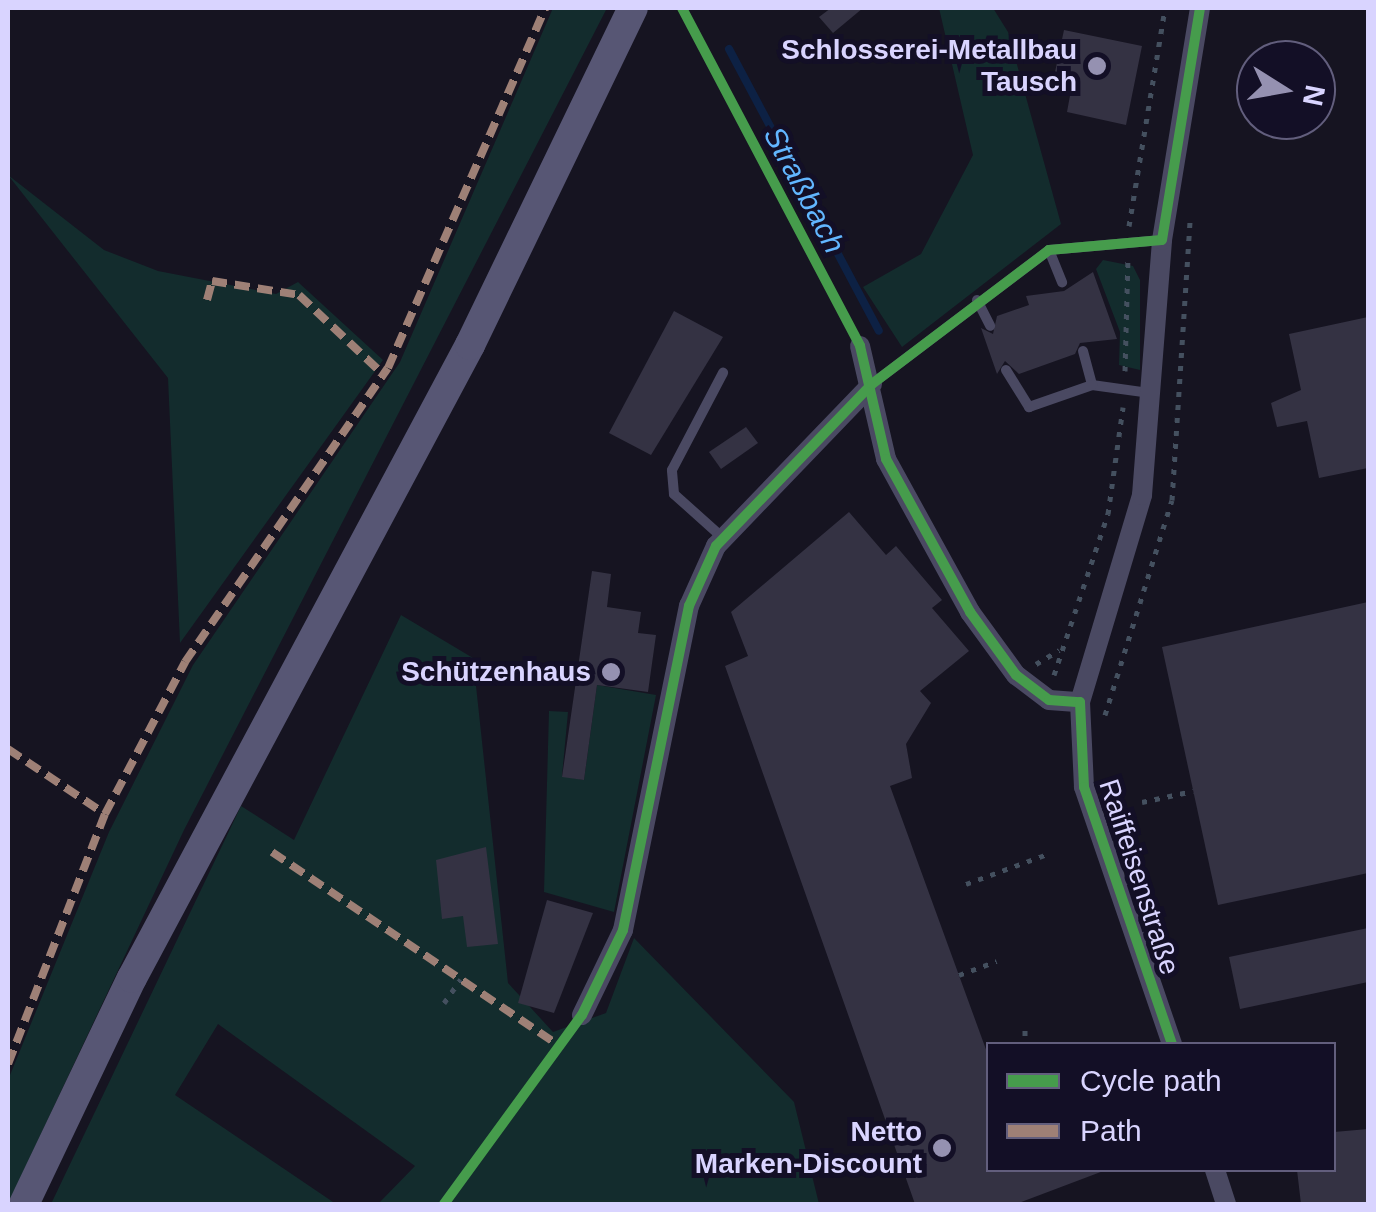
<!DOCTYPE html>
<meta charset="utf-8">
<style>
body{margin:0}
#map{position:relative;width:1376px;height:1212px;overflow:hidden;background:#161421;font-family:Arial,sans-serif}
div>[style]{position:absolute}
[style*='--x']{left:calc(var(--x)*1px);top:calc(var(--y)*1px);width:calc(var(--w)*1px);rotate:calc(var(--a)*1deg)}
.green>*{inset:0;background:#132c2d}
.stream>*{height:8px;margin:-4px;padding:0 4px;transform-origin:4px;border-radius:4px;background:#0d2144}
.building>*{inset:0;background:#343243}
.path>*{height:5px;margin-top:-2.5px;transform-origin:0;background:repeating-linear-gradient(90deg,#44505f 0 5px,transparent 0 13px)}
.lane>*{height:10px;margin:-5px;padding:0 5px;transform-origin:5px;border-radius:5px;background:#4a4962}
.street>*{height:20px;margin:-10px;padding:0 10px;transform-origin:10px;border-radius:10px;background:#4a4962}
.secondary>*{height:30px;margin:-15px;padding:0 15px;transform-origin:15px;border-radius:15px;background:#575674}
.quiet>*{height:8px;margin-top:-4px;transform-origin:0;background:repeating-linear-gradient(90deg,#9e8076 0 15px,transparent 0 23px)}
.cycleway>*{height:10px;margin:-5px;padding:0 5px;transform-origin:5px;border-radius:5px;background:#469c4c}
.dots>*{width:28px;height:28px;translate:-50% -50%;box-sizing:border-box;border:5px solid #130f26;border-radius:50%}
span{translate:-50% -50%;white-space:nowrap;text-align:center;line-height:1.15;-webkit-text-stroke:10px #130f26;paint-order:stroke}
.poi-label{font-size:28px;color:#d9d4ff;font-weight:700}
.right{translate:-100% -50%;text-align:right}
.street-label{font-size:28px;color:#d9d4ff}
.water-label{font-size:30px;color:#62b6ff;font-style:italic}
.frame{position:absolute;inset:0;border:10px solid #d9d4ff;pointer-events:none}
.legend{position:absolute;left:986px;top:1042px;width:350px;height:130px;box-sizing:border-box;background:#130f26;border:2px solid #625e7d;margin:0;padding:12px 18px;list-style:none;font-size:30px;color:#d9d4ff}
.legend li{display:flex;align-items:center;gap:20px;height:50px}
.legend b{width:50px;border:2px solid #625e7d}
.north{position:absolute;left:1236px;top:40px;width:100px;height:100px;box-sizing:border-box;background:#130f26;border:2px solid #625e7d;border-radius:50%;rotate:101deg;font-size:28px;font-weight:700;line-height:40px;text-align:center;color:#d9d4ff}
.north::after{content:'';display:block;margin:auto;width:35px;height:45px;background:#9591b1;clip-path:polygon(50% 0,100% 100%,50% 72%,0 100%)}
</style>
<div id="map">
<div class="green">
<div style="clip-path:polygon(553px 8px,607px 8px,184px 830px,8px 1204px,8px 1080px,109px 832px,193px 665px,400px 362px)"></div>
<div style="clip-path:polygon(939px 8px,993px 8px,1008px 32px,1061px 224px,902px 347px,863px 287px,921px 254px,973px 155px)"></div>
<div style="clip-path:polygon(8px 175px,104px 250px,158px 271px,276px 294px,298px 282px,383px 360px,180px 643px,168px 378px)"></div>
<div style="clip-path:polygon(1103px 260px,1133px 266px,1140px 280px,1140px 370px,1119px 365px,1120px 332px,1096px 269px)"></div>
<div style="clip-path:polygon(401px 615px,473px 658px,508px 983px,553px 1032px,606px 1013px,634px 938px,794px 1102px,819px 1204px,378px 1204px,415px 1166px,218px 1024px,175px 1095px,336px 1204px,51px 1204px,241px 806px,294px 840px)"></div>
<div style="clip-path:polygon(597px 685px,656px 695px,614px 912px,544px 892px,549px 711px,568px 712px,562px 776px,584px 780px)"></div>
</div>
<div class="stream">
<div style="--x:729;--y:49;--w:319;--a:62"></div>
</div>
<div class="building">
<div style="clip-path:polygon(831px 8px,863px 8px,833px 33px,819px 17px)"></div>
<div style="clip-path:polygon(1064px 30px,1142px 46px,1126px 125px,1067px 112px,1071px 90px,1052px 86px)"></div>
<div style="clip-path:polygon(1093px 272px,1117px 339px,1080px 343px,1075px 354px,1019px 374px,1005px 361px,997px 374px,981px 328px,993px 334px,997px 316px,1029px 305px,1026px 296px,1064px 291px)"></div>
<div style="clip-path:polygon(674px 311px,723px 337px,651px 455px,609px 433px)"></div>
<div style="clip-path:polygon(1368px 317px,1368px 468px,1319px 478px,1307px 421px,1277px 427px,1271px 403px,1301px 390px,1289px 334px)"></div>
<div style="clip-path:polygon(746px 427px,758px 443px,721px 469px,709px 452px)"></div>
<div style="clip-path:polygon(849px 512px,886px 555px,896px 546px,942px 600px,932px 608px,969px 651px,920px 691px,931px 703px,906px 744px,912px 778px,890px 786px,988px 1055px,988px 1170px,1106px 1170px,1016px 1204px,915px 1204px,725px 666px,748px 656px,731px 612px)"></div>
<div style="clip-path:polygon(592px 571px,611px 574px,607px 607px,641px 612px,638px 633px,656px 635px,648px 692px,597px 685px,584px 780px,562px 777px)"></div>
<div style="clip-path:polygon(1368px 602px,1368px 873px,1218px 905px,1162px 647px)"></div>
<div style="clip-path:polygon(486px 847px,498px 944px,467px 947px,463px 916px,442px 919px,436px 860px)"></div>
<div style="clip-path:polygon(547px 900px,593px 913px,554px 1013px,518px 1003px)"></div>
<div style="clip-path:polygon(1368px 928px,1368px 982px,1240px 1009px,1229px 957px)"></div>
<div style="clip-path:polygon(1368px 1129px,1368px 1204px,1301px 1204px,1297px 1170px,1334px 1170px,1334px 1132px)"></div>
</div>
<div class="path">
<div style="--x:1129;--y:226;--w:221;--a:-80.6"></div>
<div style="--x:1125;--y:371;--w:114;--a:-88.5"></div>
<div style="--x:1036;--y:664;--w:27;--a:-31"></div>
<div style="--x:1054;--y:675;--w:170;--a:-71.5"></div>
<div style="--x:1108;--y:514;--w:108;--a:-82"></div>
<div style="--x:1105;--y:715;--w:225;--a:-72.7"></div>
<div style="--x:1172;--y:500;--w:279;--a:-86.3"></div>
<div style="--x:1142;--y:802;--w:52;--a:-12.2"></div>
<div style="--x:966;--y:884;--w:84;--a:-20.2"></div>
<div style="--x:959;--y:975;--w:40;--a:-20.2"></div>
<div style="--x:444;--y:1003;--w:29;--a:-55"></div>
<div style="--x:1025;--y:1030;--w:14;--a:90"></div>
</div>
<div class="lane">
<div style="--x:1049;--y:250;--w:35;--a:68"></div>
<div style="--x:977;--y:300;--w:29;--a:63"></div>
<div style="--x:1083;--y:351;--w:35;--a:75"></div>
<div style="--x:1092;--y:385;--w:59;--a:7.9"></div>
<div style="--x:1006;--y:370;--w:44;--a:58.1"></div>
<div style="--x:1029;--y:407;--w:67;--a:-19.2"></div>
<div style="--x:872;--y:384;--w:222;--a:-37.1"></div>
<div style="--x:1049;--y:250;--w:113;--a:-5.1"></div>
<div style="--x:723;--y:538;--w:66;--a:-138.1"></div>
<div style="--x:674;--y:494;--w:24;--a:-95"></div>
<div style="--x:672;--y:470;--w:110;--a:-62.3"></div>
</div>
<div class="street">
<div style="--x:860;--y:346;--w:116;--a:77"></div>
<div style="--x:886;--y:459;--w:175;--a:61.2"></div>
<div style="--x:970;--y:612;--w:78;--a:53.9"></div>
<div style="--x:1016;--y:675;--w:41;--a:37.1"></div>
<div style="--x:1049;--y:700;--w:31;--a:4"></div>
<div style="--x:582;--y:1015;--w:94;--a:-64.2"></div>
<div style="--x:623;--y:930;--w:331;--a:-78.5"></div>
<div style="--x:689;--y:606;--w:66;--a:-65.8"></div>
<div style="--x:716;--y:546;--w:225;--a:-46.1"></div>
<div style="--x:1172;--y:1044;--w:272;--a:-108.9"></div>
<div style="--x:1084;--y:787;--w:85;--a:-92.7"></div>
<div style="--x:1080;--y:702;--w:216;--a:-73.3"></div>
<div style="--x:1142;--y:495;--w:256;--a:-85.5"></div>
<div style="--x:1162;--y:240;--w:235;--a:-80.7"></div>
<div style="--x:1215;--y:1170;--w:36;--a:72"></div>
</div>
<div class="secondary">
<div style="--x:24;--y:1204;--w:250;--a:-64.5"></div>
<div style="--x:132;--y:978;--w:718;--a:-61.9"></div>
<div style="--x:470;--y:345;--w:374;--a:-64.2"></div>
</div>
<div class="quiet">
<div style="--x:207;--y:300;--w:20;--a:-75"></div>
<div style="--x:212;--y:281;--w:88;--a:9.1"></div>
<div style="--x:299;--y:295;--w:117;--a:43.3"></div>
<div style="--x:8;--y:749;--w:117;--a:33.8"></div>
<div style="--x:105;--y:814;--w:172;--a:-62.2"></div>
<div style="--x:185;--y:662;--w:357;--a:-55.4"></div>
<div style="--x:388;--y:368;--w:393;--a:-66.4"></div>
<div style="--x:272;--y:852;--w:347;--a:34"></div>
<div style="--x:8;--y:1064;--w:268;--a:-68.8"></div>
</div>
<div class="cycleway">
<div style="--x:682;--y:8;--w:382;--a:62.2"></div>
<div style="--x:860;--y:346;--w:116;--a:77"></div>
<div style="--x:886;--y:459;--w:175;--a:61.2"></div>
<div style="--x:970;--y:612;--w:78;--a:53.9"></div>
<div style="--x:1016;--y:675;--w:41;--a:37.1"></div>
<div style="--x:1049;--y:700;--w:31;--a:4"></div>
<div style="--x:1080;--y:702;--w:85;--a:87.3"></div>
<div style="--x:1084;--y:787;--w:272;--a:71.1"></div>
<div style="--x:444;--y:1204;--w:234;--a:-53.9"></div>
<div style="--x:582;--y:1015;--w:94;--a:-64.2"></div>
<div style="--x:623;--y:930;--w:331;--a:-78.5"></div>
<div style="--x:689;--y:606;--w:66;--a:-65.8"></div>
<div style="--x:716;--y:546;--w:225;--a:-46.1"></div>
<div style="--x:872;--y:384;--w:222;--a:-37.1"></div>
<div style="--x:1049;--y:250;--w:113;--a:-5.1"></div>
<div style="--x:1162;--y:240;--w:235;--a:-80.7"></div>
</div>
<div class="dots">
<div style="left:1097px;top:66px;background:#9591b1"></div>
<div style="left:611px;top:672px;background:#9591b1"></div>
<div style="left:942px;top:1148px;background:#9591b1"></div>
</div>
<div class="poi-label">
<span class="right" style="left:1077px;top:66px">Schlosserei-Metallbau<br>Tausch</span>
<span class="right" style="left:591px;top:672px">Schützenhaus</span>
<span class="right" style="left:922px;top:1148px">Netto<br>Marken-Discount</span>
</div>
<div class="street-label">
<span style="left:1139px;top:877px;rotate:72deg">Raiffeisenstraße</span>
</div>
<div class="water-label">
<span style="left:804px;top:190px;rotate:62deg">Straßbach</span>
</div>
<div class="frame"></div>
<ul class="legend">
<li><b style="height:12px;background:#469c4c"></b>Cycle path</li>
<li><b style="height:12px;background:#9e8076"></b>Path</li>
</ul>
<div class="north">N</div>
</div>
